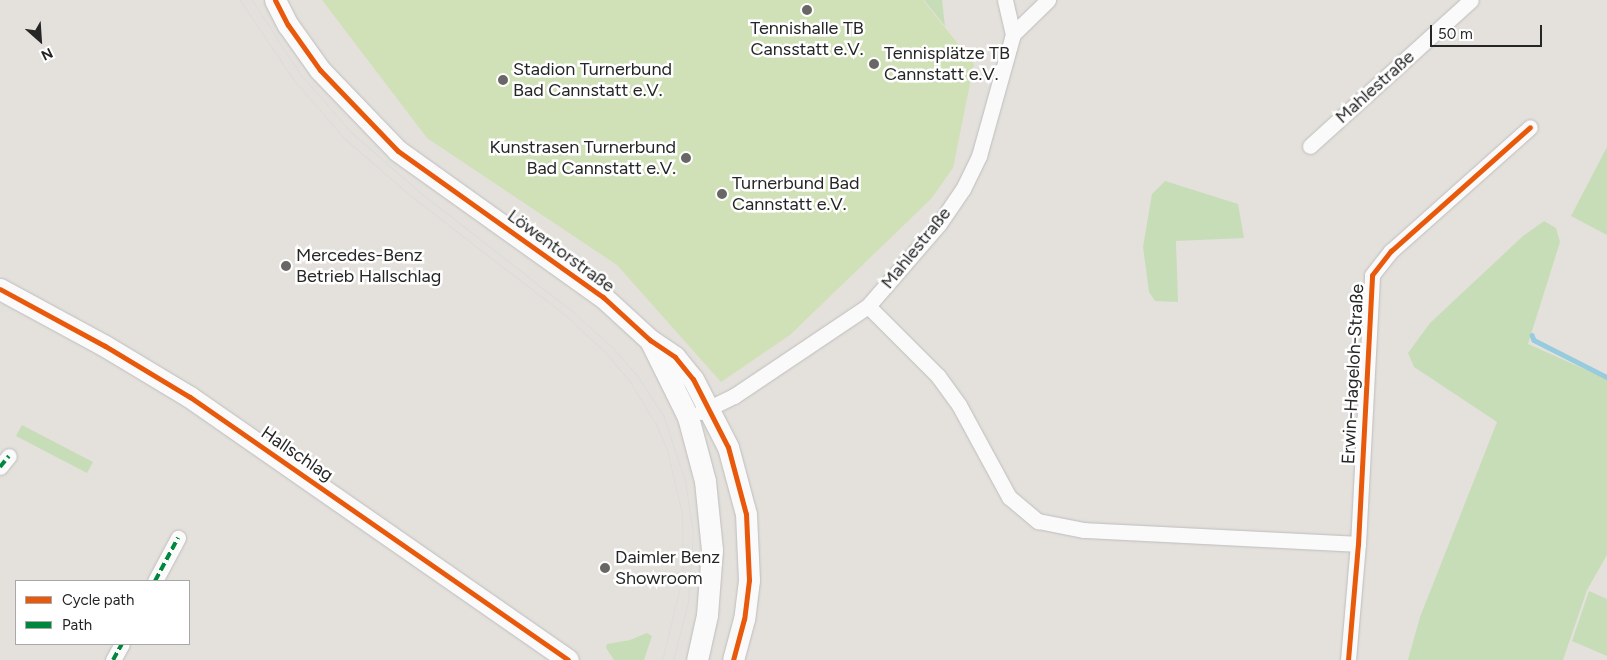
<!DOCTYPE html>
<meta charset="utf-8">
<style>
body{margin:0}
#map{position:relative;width:1607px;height:660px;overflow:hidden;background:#e4e1dc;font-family:Figtree,sans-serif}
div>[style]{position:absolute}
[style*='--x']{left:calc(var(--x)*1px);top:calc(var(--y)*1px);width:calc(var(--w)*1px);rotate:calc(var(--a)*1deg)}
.green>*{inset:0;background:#c7ddb8}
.pitch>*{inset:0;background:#d0e0b7}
.stream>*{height:4.5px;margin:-2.25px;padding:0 2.25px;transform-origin:2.25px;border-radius:2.25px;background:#97cbde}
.roads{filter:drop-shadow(0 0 1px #bebdbd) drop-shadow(0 0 1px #bebdbd)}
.street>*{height:15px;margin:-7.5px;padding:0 7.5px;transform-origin:7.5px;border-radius:7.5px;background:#fbfafa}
.secondary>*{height:21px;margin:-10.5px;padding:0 10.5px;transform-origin:10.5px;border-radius:10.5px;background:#fbfafa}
.tram>*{height:1px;margin:-0.5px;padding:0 0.5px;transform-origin:0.5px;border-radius:0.5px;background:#dcdcdd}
.quiet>*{height:4px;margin-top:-2px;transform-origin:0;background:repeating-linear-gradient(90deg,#00873e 0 8px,transparent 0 12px)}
.cycleway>*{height:5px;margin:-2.5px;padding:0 2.5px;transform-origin:2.5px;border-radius:2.5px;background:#e8590c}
.dots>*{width:14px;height:14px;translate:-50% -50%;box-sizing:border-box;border:2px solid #fff;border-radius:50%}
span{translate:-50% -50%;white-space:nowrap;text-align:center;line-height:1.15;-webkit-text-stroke:5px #fff;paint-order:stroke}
.poi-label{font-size:18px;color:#262626}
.left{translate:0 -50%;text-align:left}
.right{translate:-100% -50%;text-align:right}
.street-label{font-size:18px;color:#262626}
.legend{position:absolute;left:15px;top:580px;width:175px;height:65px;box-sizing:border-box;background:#fff;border:1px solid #a8a8a8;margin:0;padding:6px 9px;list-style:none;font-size:15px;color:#262626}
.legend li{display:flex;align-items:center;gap:10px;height:25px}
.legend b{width:25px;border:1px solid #a8a8a8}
.north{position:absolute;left:15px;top:15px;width:50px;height:50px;-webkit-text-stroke:4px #fff;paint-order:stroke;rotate:154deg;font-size:14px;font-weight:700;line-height:20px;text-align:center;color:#262626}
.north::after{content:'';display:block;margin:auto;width:18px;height:22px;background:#262626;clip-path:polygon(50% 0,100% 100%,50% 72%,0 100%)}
.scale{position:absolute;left:1430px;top:25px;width:112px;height:22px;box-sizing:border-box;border:2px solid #262626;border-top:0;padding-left:6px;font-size:15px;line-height:18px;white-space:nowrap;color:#262626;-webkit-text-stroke:4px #fff;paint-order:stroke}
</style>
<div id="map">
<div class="green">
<div style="clip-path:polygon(924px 0,942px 0,945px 26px)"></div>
<div style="clip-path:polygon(1607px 147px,1607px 235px,1571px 216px)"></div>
<div style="clip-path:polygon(1165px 181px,1238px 204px,1244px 238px,1176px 241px,1178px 302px,1155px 301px,1149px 292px,1143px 247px,1152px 194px)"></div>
<div style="clip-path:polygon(1544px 221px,1556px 228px,1560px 242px,1528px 344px,1607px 379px,1607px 555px,1587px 590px,1563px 660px,1408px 660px,1420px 617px,1497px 422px,1414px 367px,1408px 353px,1430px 323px,1523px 236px)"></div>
<div style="clip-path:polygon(22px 425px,93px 462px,87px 473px,16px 436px)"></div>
<div style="clip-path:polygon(1589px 591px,1607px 599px,1607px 656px,1572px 641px)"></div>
<div style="clip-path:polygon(647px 633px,652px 636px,644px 660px,614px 660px,606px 648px,607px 644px,630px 640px)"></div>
</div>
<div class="pitch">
<div style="clip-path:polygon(322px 0,923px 0,974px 64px,953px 168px,931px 199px,790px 335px,721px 382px,617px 265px,427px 138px)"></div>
</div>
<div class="stream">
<div style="--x:1532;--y:335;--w:5;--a:68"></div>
<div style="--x:1534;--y:340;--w:82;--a:26.9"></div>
</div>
<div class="roads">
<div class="street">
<div style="--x:1005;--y:0;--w:35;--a:77"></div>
<div style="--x:1310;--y:146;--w:217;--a:-42.2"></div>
<div style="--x:868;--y:306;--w:99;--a:45"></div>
<div style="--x:938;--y:376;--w:36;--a:54"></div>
<div style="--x:959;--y:405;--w:105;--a:61.5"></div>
<div style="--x:1009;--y:497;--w:38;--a:40"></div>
<div style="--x:1038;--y:521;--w:47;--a:11.1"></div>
<div style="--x:1084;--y:530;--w:274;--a:2.9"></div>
<div style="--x:701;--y:412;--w:37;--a:-26"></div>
<div style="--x:734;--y:396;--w:161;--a:-33.9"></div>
<div style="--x:868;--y:306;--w:108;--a:-49.1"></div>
<div style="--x:939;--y:224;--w:42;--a:-55.6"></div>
<div style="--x:963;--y:189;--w:37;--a:-64"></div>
<div style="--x:979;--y:156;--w:127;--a:-74.4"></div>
<div style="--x:1013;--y:34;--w:49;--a:-44.2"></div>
<div style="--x:0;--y:467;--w:14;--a:-51"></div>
<div style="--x:155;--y:581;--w:49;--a:-61.9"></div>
<div style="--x:113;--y:660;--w:18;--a:-61"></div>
<div style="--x:1348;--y:660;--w:116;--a:-85.1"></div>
<div style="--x:1358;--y:544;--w:269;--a:-87"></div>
<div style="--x:1372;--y:275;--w:31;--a:-52"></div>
<div style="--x:1391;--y:251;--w:186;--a:-41.7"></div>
</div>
<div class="secondary">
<div style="--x:275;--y:0;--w:28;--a:63"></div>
<div style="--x:288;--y:25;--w:55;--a:54.6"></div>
<div style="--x:320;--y:70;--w:112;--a:46.1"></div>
<div style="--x:398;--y:151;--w:252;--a:35.5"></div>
<div style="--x:603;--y:297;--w:64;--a:42.5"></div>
<div style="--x:650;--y:340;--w:30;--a:34"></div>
<div style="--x:675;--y:357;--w:28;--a:51"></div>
<div style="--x:693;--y:379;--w:76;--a:62.8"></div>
<div style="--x:728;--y:447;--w:69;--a:75"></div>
<div style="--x:746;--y:514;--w:66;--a:87.4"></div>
<div style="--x:749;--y:580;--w:39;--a:97"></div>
<div style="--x:744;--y:619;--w:42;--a:105"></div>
<div style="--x:0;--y:289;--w:119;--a:28.5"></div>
<div style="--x:105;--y:346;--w:99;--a:31"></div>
<div style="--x:190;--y:397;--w:460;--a:34.8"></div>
<div style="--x:651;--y:342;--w:84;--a:63.7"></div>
<div style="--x:688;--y:417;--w:66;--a:75.1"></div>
<div style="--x:705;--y:481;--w:69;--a:84.2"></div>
<div style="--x:712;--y:550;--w:65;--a:94.4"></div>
<div style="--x:707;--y:615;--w:46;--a:102.5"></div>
</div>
</div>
<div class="tram">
<div style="--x:240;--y:0;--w:95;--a:56.1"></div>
<div style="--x:293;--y:79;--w:78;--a:49.2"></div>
<div style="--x:344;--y:138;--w:89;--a:40.9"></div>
<div style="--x:411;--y:196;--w:196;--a:37.7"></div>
<div style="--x:566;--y:316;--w:54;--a:42.8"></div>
<div style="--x:606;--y:353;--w:38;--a:50"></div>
<div style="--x:630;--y:382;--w:52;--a:58.5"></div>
<div style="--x:657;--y:426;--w:26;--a:67"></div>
<div style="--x:667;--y:450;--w:66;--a:76.8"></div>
<div style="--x:682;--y:514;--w:61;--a:89.1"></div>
<div style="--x:683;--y:575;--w:88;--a:103.9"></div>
<div style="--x:252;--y:0;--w:88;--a:57"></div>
<div style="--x:300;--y:74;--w:79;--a:48.6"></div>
<div style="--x:352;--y:133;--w:86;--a:41.2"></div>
<div style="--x:417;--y:190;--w:197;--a:38"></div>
<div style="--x:572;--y:311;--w:54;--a:42"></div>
<div style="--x:612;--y:347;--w:40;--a:49"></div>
<div style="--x:638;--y:377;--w:45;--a:56.7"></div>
<div style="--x:663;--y:415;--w:70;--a:71.6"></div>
<div style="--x:685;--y:481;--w:53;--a:81.3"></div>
<div style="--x:693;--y:533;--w:69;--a:94.1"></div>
<div style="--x:688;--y:602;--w:60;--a:104.5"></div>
</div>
<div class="quiet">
<div style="--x:0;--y:467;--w:14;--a:-51"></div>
<div style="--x:155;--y:581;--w:49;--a:-61.9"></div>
<div style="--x:113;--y:660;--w:18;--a:-61"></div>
</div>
<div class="cycleway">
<div style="--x:275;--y:0;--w:28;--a:63"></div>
<div style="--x:288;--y:25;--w:55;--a:54.6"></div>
<div style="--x:320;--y:70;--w:112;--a:46.1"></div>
<div style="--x:398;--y:151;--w:252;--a:35.5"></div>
<div style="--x:603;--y:297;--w:64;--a:42.5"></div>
<div style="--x:650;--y:340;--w:30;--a:34"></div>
<div style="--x:675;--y:357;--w:28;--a:51"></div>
<div style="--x:693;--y:379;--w:76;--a:62.8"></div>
<div style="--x:728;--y:447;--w:69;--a:75"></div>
<div style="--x:746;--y:514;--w:66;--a:87.4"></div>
<div style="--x:749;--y:580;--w:39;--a:97"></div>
<div style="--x:744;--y:619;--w:42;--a:105"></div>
<div style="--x:0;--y:289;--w:119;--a:28.5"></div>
<div style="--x:105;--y:346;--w:99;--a:31"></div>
<div style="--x:190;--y:397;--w:460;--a:34.8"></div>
<div style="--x:1348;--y:660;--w:116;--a:-85.1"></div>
<div style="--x:1358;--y:544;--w:269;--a:-87"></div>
<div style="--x:1372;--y:275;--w:31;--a:-52"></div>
<div style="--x:1391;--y:251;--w:186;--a:-41.7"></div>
</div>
<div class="dots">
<div style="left:807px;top:10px;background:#686766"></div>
<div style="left:874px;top:64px;background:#686766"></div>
<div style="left:503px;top:80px;background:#686766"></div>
<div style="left:686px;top:158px;background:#686766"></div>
<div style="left:722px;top:194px;background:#686766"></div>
<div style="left:286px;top:266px;background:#686766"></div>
<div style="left:605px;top:568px;background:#686766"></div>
</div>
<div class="poi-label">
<span style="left:807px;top:39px">Tennishalle TB<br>Cansstatt e.V.</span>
<span class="left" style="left:884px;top:64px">Tennisplätze TB<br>Cannstatt e.V.</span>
<span class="left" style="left:513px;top:80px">Stadion Turnerbund<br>Bad Cannstatt e.V.</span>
<span class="right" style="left:676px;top:158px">Kunstrasen Turnerbund<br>Bad Cannstatt e.V.</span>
<span class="left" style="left:732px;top:194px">Turnerbund Bad<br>Cannstatt e.V.</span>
<span class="left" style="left:296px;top:266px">Mercedes-Benz<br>Betrieb Hallschlag</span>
<span class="left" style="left:615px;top:568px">Daimler Benz<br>Showroom</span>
</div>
<div class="street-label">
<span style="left:1375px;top:87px;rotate:-42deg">Mahlestraße</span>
<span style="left:916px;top:248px;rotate:-51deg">Mahlestraße</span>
<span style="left:561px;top:251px;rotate:36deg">Löwentorstraße</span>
<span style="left:1353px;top:374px;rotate:-87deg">Erwin-Hageloh-Straße</span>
<span style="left:297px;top:454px;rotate:34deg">Hallschlag</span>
</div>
<ul class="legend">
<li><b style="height:6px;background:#e8590c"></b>Cycle path</li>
<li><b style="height:6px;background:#00873e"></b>Path</li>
</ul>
<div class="north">N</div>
<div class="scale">50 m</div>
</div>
